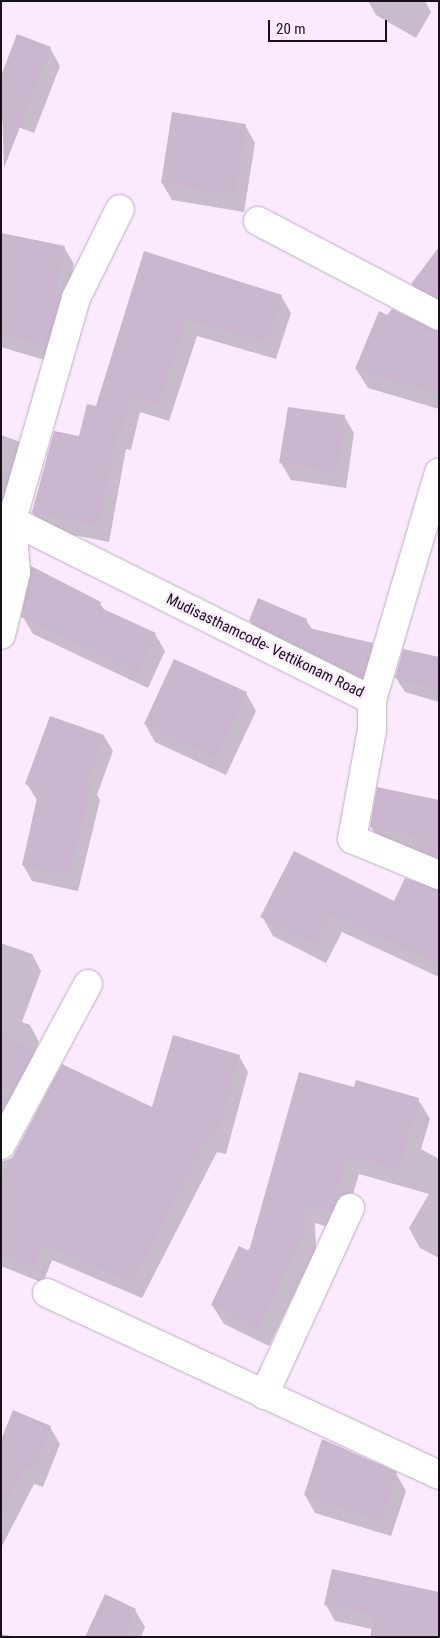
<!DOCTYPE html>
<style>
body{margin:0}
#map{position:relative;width:440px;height:1638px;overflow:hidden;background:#fbeafe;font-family:"Roboto Condensed",sans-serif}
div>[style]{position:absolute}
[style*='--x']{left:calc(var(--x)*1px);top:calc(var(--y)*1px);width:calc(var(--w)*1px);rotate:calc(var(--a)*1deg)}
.shadow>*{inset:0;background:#0003}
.building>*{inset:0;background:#cab6ce}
.roads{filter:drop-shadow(0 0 1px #bfabc3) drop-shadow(0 0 1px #bfabc3)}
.minor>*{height:28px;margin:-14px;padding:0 14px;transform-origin:14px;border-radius:14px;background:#fff}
span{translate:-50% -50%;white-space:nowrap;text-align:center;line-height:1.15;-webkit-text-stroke:4.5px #fbeafe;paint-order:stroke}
.street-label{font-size:15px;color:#181119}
.frame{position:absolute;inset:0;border:2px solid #181119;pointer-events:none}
.scale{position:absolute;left:268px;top:20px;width:119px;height:22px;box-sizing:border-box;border:2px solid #181119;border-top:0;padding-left:6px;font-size:15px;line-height:18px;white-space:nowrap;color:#181119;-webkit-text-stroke:4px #fbeafe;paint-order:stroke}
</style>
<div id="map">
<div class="shadow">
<div style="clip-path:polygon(368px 1px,425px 1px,431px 12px,416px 38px,376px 15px)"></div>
<div style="clip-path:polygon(50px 48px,60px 66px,34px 133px,2px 121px,1px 79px)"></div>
<div style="clip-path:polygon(245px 125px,255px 143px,244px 212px,172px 200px,162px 183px)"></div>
<div style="clip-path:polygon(1px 235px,64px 247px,74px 264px,55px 363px,1px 347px)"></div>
<div style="clip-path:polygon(439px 249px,439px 312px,424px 303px,412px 284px)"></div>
<div style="clip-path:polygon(145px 252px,281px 296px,291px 313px,276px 359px,197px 336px,169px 421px,140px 412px,131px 450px,126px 449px,109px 542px,42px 529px,32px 512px,55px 432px,80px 437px,96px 407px)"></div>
<div style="clip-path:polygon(439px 333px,439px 409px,368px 388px,356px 369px)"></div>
<div style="clip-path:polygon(344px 416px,354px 433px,346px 488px,291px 480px,281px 463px)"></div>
<div style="clip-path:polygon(1px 435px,18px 441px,24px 451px,1px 512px)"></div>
<div style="clip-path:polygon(100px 603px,105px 611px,155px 634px,165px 651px,148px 688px,33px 634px,23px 617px)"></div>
<div style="clip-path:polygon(306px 620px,312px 629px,372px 644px,377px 653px,366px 686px,256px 631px,250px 621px)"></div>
<div style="clip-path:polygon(439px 659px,439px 702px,405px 692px,396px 678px)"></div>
<div style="clip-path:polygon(246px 693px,256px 711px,226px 775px,155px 742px,145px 724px)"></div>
<div style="clip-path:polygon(104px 736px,113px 751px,97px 795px,100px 800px,78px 891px,32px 881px,23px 865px,37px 800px,26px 783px)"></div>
<div style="clip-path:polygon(378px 789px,439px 800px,439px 872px,382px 846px,371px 827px)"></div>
<div style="clip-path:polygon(439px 891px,439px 977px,342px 932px,326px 963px,273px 936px,262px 916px,395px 903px)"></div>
<div style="clip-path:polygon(1px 943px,32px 954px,41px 971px,22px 1022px,30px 1025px,39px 1042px,34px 1054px,43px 1069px,1px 1145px)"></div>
<div style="clip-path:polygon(239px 1056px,248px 1072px,226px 1154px,217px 1152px,142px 1298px,52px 1260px,43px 1283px,1px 1266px,1px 1162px,153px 1108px)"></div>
<div style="clip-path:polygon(355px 1089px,418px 1099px,430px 1119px,421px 1149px,439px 1159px,439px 1258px,420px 1248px,409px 1228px,429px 1194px,359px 1174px,342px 1231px,315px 1223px,316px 1249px,269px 1346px,224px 1324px,212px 1305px)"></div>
<div style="clip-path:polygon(50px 1427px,60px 1444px,43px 1487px,34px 1484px,1px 1548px,1px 1443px)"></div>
<div style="clip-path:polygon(396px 1473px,406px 1491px,391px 1536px,315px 1513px,305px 1495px)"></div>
<div style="clip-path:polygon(439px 1593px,372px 1629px,335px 1621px,326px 1605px)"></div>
<div style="clip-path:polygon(135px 1610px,145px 1627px,141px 1637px,87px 1637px)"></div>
<div style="clip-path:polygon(1px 1634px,16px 1637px,1px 1637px)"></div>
</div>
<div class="building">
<div style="clip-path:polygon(17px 34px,51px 47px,4px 168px,1px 76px)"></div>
<div style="clip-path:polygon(172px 112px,246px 124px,235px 195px,161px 183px)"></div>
<div style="clip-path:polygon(1px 233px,65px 246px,55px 294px,60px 295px,46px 346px,1px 333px)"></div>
<div style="clip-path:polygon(439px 247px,439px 298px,411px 284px)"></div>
<div style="clip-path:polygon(144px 251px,282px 295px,267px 342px,187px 320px,159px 404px,131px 395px,122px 434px,117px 432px,99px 526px,32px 513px,54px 431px,79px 436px,87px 404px,96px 406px)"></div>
<div style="clip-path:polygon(392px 309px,439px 331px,439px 394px,355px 369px,379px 311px,387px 315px)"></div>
<div style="clip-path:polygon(288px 407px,345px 415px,337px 471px,279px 463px)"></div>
<div style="clip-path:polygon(31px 566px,101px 602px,99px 607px,156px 633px,138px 672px,21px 617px)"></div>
<div style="clip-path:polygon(258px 598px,307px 619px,304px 627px,373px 643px,361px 677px,249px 621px)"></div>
<div style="clip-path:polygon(403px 649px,439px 657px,439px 690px,395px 678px)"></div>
<div style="clip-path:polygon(174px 659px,247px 692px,216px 758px,144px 724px)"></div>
<div style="clip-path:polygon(50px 716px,104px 735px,88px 781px,92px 783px,69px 876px,22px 865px,39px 789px,25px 784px)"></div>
<div style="clip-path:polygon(377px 787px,439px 800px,439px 858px,417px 849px,422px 838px,370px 827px)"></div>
<div style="clip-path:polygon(294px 851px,394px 901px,405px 878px,439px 890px,439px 964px,331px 914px,315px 944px,260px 917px)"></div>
<div style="clip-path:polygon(173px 1035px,240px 1055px,216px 1138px,208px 1136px,132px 1282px,43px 1244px,34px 1267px,1px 1254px,1px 1179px,62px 1064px,152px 1107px)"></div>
<div style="clip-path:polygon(1px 1036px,34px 1051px,13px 1090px,1px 1085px)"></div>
<div style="clip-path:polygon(299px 1072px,354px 1087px,356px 1080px,419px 1098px,399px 1170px,348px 1155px,331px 1212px,305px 1205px,306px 1229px,258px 1328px,211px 1305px,239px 1246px,249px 1251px)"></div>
<div style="clip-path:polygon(13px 1410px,51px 1426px,33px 1470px,24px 1467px,1px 1512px,1px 1440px)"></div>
<div style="clip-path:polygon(322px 1439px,397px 1472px,381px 1520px,304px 1495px)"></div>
<div style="clip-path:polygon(332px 1569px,439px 1592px,439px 1637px,370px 1637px,374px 1615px,324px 1605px)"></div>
<div style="clip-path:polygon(105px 1594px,136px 1609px,123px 1637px,85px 1637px)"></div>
</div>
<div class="roads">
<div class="minor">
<div style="--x:258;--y:221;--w:204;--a:27.7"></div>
<div style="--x:1;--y:515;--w:415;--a:26.5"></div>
<div style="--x:372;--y:700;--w:30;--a:90"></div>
<div style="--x:372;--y:730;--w:111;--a:100.4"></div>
<div style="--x:352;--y:839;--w:94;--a:22.5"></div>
<div style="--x:1;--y:635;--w:64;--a:-76.4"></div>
<div style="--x:16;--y:573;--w:53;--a:-94.3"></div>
<div style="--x:12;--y:520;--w:231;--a:-73.9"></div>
<div style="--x:76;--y:298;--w:99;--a:-63.7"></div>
<div style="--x:372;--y:700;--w:237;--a:-73.6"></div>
<div style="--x:1;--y:1145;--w:183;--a:-61.6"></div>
<div style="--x:47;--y:1293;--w:432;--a:24.9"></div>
<div style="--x:264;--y:1395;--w:206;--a:-65.3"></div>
</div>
</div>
<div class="street-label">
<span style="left:265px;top:646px;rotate:26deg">Mudisasthamcode- Vettikonam Road</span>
</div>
<div class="frame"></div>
<div class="scale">20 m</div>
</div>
